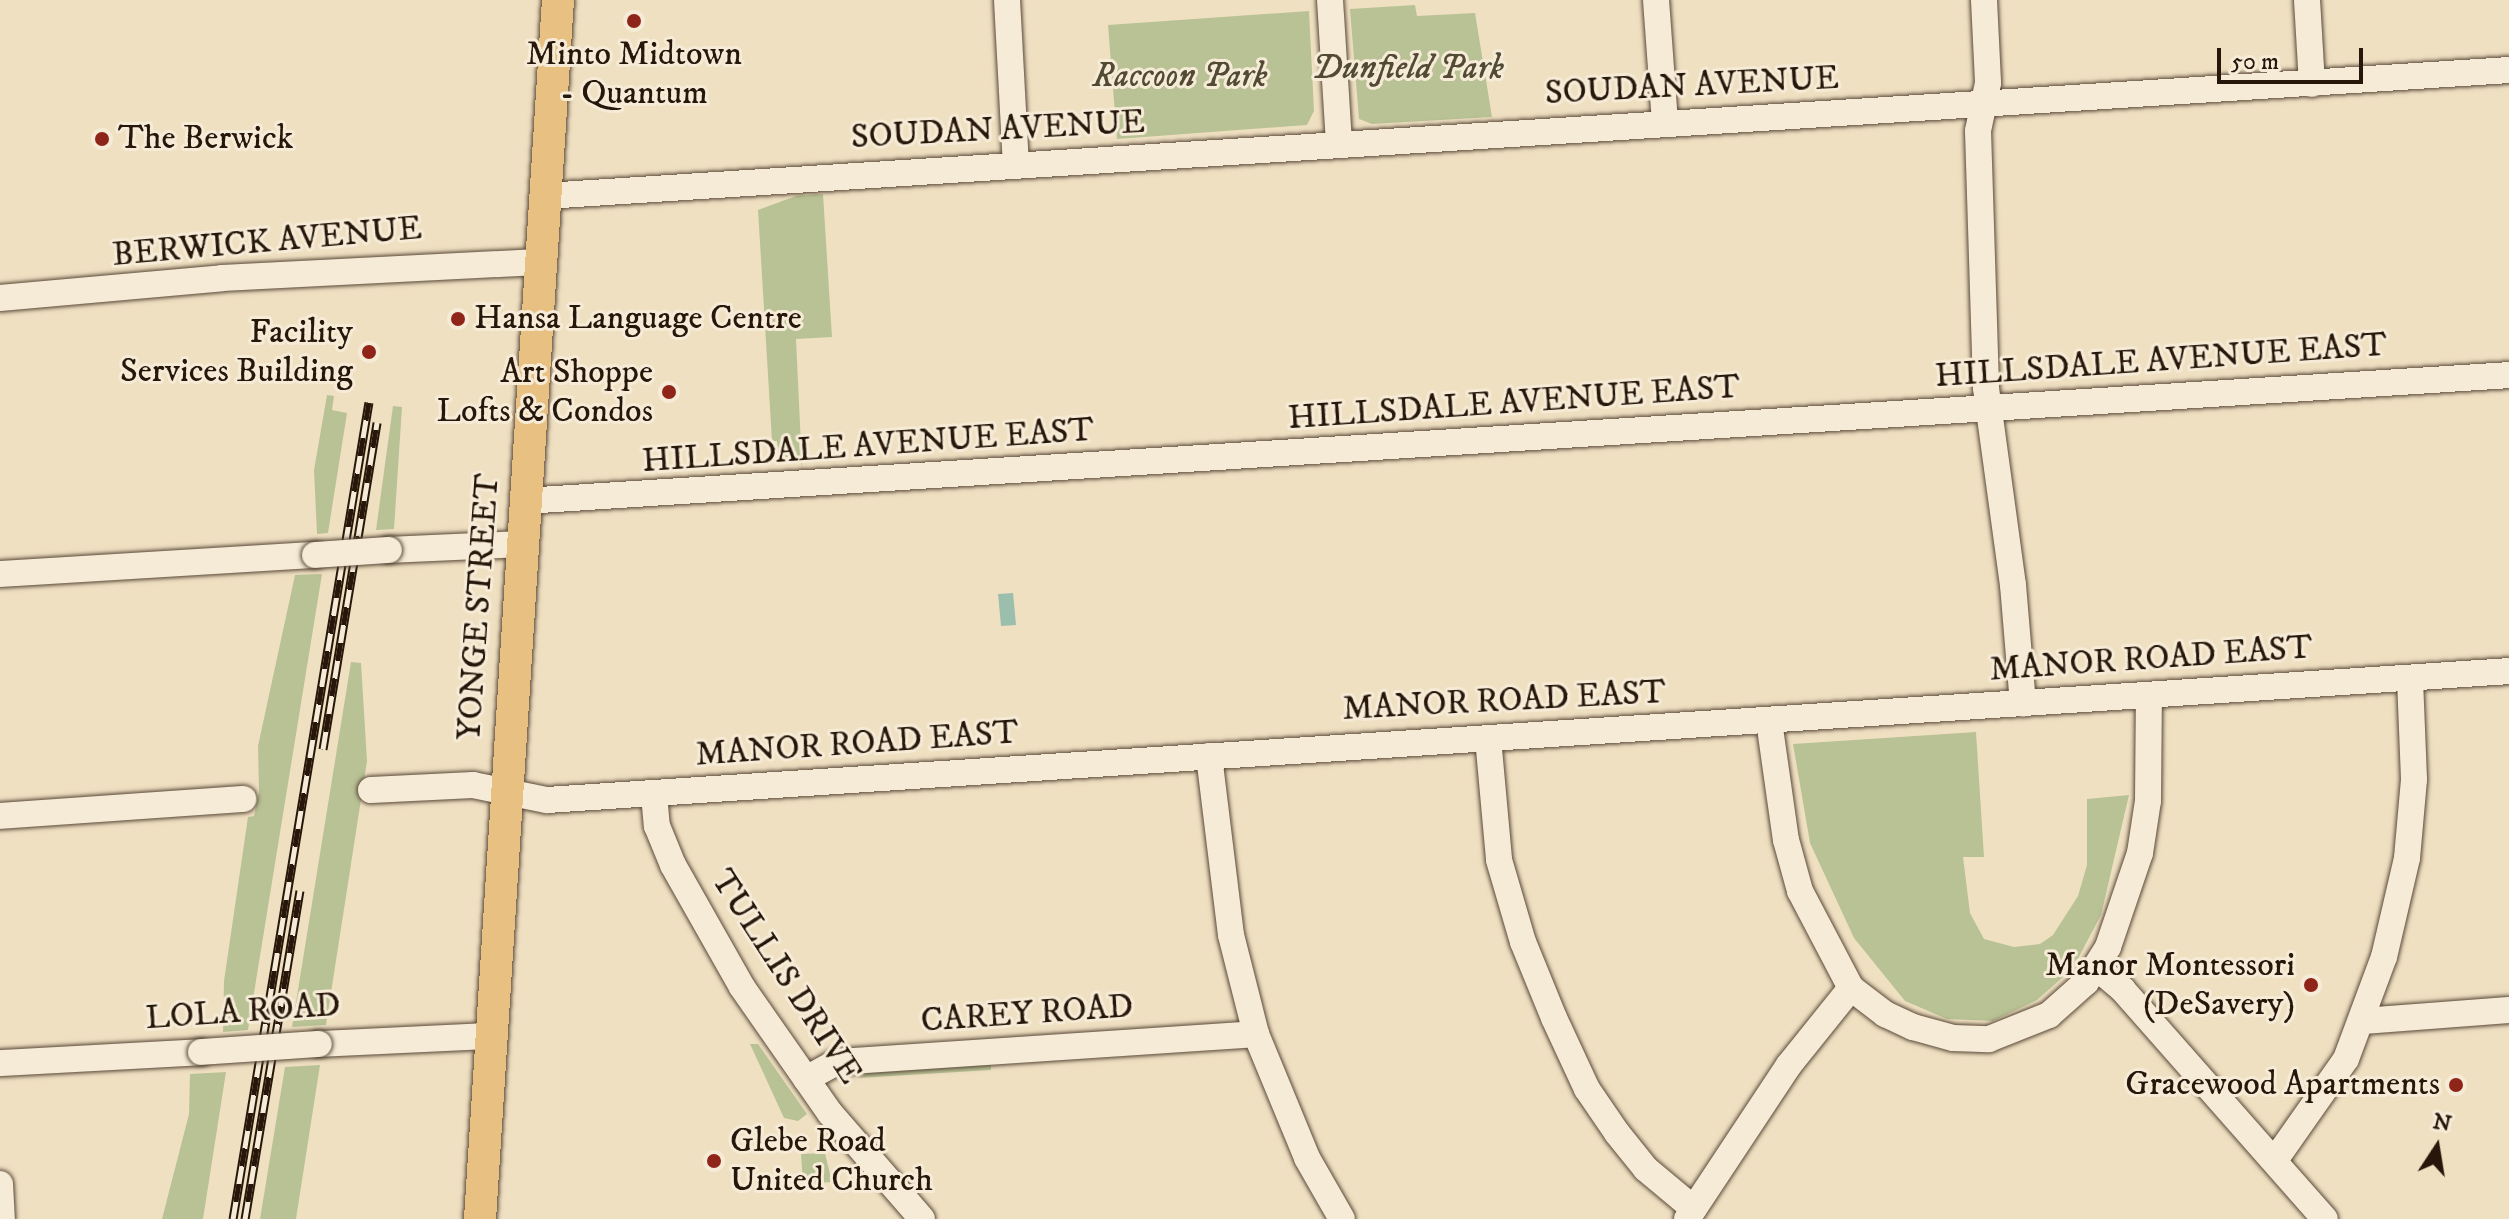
<!DOCTYPE html>
<style>
body{margin:0}
#map{position:relative;width:2509px;height:1219px;overflow:hidden;background:#f0e0c2;font-family:"IM FELL DW Pica",serif}
div>[style]{position:absolute}
[style*='--x']{left:calc(var(--x)*1px);top:calc(var(--y)*1px);width:calc(var(--w)*1px);rotate:calc(var(--a)*1deg)}
.green>*{inset:0;background:#b9c294}
.water>*{inset:0;background:#9bbead}
.roads{filter:drop-shadow(0 0 2px #594938) drop-shadow(0 0 2px #594938)}
.minor>*{height:26px;margin:-13px;padding:0 13px;transform-origin:13px;border-radius:13px;background:#f5ebd7}
.major>*{height:32px;margin:-16px;padding:0 16px;transform-origin:16px;border-radius:16px;background:#e8c081}
.rail>*{height:9px;margin-top:-4.5px;transform-origin:0;background:repeating-linear-gradient(90deg,#f5ebd7 0 18px,#27170a 0 36px);box-sizing:border-box;border-block:2px solid #27170a}
.bridges{filter:drop-shadow(0 0 2px #594938) drop-shadow(0 0 2px #594938)}
.minor-bridge>*{height:26px;margin:-13px;padding:0 13px;transform-origin:13px;border-radius:13px;background:#f5ebd7}
.dots>*{width:22px;height:22px;translate:-50% -50%;box-sizing:border-box;border:4px solid #f5ebd7;border-radius:50%}
span{translate:-50% -50%;white-space:nowrap;text-align:center;line-height:1.15;-webkit-text-stroke:6px #f5ebd7;paint-order:stroke}
.poi-label{font-size:34px;color:#27170a}
.left{translate:0 -50%;text-align:left}
.right{translate:-100% -50%;text-align:right}
.park-label{font-size:34px;color:#534a33;font-style:italic}
.street-label{font-size:34px;color:#27170a}
.north{position:absolute;left:2397px;top:1107px;width:80px;height:80px;-webkit-text-stroke:6px #f5ebd7;paint-order:stroke;rotate:12deg;font-size:22px;font-weight:700;line-height:32px;text-align:center;color:#27170a}
.north::after{content:'';display:block;margin:auto;width:28px;height:36px;background:#27170a;clip-path:polygon(50% 0,100% 100%,50% 72%,0 100%)}
.scale{position:absolute;left:2217px;top:48px;width:146px;height:36px;box-sizing:border-box;border:4px solid #27170a;border-top:0;padding-left:10px;font-size:24px;line-height:28px;white-space:nowrap;color:#27170a;-webkit-text-stroke:6px #f5ebd7;paint-order:stroke}
</style>
<div id="map">
<div class="green">
<div style="clip-path:polygon(1415px 5px,1417px 16px,1475px 13px,1492px 117px,1372px 124px,1359px 119px,1350px 9px)"></div>
<div style="clip-path:polygon(1309px 11px,1314px 111px,1307px 125px,1117px 139px,1108px 25px)"></div>
<div style="clip-path:polygon(823px 194px,832px 337px,796px 339px,802px 467px,799px 457px,779px 458px,777px 441px,772px 441px,758px 210px,796px 196px)"></div>
<div style="clip-path:polygon(327px 395px,334px 396px,332px 410px,347px 413px,328px 533px,317px 534px,314px 470px)"></div>
<div style="clip-path:polygon(393px 406px,402px 407px,394px 529px,376px 530px)"></div>
<div style="clip-path:polygon(322px 574px,248px 1030px,223px 1032px,224px 981px,248px 817px,254px 816px,259px 792px,258px 746px,295px 575px)"></div>
<div style="clip-path:polygon(351px 662px,361px 663px,367px 761px,326px 1025px,292px 1027px)"></div>
<div style="clip-path:polygon(1976px 732px,1984px 857px,1963px 857px,1970px 913px,1984px 939px,2014px 947px,2040px 944px,2053px 935px,2078px 896px,2087px 865px,2087px 799px,2129px 795px,2101px 915px,2073px 968px,2037px 1000px,1993px 1021px,1947px 1019px,1905px 1001px,1854px 938px,1810px 843px,1793px 744px)"></div>
<div style="clip-path:polygon(750px 1044px,758px 1044px,807px 1114px,798px 1121px,784px 1118px)"></div>
<div style="clip-path:polygon(991px 1064px,991px 1070px,858px 1078px,868px 1073px)"></div>
<div style="clip-path:polygon(320px 1065px,296px 1219px,260px 1219px,285px 1067px)"></div>
<div style="clip-path:polygon(226px 1072px,203px 1219px,162px 1219px,189px 1114px,190px 1074px)"></div>
<div style="clip-path:polygon(825px 1153px,832px 1182px,803px 1184px,801px 1154px)"></div>
</div>
<div class="water">
<div style="clip-path:polygon(1013px 593px,1016px 625px,1001px 626px,998px 594px)"></div>
</div>
<div class="roads">
<div class="minor">
<div style="--x:1007;--y:0;--w:165;--a:86.9"></div>
<div style="--x:1330;--y:0;--w:145;--a:86.4"></div>
<div style="--x:1656;--y:0;--w:124;--a:85.8"></div>
<div style="--x:1984;--y:0;--w:83;--a:87.2"></div>
<div style="--x:1988;--y:83;--w:49;--a:101.8"></div>
<div style="--x:1978;--y:131;--w:257;--a:88.2"></div>
<div style="--x:1986;--y:388;--w:199;--a:82.2"></div>
<div style="--x:2013;--y:585;--w:119;--a:85.2"></div>
<div style="--x:2307;--y:0;--w:84;--a:86.6"></div>
<div style="--x:545;--y:196;--w:1968;--a:-3.67"></div>
<div style="--x:0;--y:298;--w:223;--a:-5.1"></div>
<div style="--x:222;--y:278;--w:317;--a:-2.9"></div>
<div style="--x:524;--y:501;--w:1989;--a:-3.63"></div>
<div style="--x:389;--y:550;--w:132;--a:-2.6"></div>
<div style="--x:0;--y:574;--w:316;--a:-3.5"></div>
<div style="--x:1769;--y:721;--w:120;--a:81.9"></div>
<div style="--x:1786;--y:840;--w:53;--a:74.6"></div>
<div style="--x:1800;--y:891;--w:110;--a:62.3"></div>
<div style="--x:1851;--y:988;--w:43;--a:37.4"></div>
<div style="--x:1885;--y:1014;--w:31;--a:25"></div>
<div style="--x:1913;--y:1027;--w:41;--a:15.4"></div>
<div style="--x:1953;--y:1038;--w:36;--a:2"></div>
<div style="--x:1989;--y:1039;--w:65;--a:-21.8"></div>
<div style="--x:2049;--y:1015;--w:50;--a:-41.7"></div>
<div style="--x:2086;--y:982;--w:41;--a:-57.8"></div>
<div style="--x:2108;--y:947;--w:99;--a:-71.2"></div>
<div style="--x:2140;--y:853;--w:53;--a:-81.3"></div>
<div style="--x:2148;--y:801;--w:106;--a:-89.5"></div>
<div style="--x:1488;--y:738;--w:122;--a:84.8"></div>
<div style="--x:1499;--y:860;--w:85;--a:73.7"></div>
<div style="--x:1523;--y:942;--w:82;--a:67.8"></div>
<div style="--x:1554;--y:1018;--w:78;--a:65.1"></div>
<div style="--x:1587;--y:1089;--w:53;--a:55.7"></div>
<div style="--x:1617;--y:1133;--w:46;--a:51.1"></div>
<div style="--x:1646;--y:1169;--w:62;--a:39.8"></div>
<div style="--x:1209;--y:756;--w:180;--a:83"></div>
<div style="--x:1231;--y:935;--w:102;--a:75.8"></div>
<div style="--x:1256;--y:1034;--w:134;--a:67.6"></div>
<div style="--x:1307;--y:1158;--w:70;--a:60.2"></div>
<div style="--x:371;--y:790;--w:102;--a:-2.8"></div>
<div style="--x:473;--y:785;--w:76;--a:11.5"></div>
<div style="--x:547;--y:800;--w:1966;--a:-3.76"></div>
<div style="--x:654;--y:794;--w:32;--a:85"></div>
<div style="--x:657;--y:826;--w:42;--a:67.7"></div>
<div style="--x:673;--y:865;--w:140;--a:60.5"></div>
<div style="--x:742;--y:987;--w:154;--a:55.1"></div>
<div style="--x:830;--y:1113;--w:140;--a:49"></div>
<div style="--x:0;--y:816;--w:244;--a:-4"></div>
<div style="--x:2096;--y:967;--w:35;--a:40"></div>
<div style="--x:2123;--y:990;--w:305;--a:48.6"></div>
<div style="--x:2363;--y:1021;--w:146;--a:-4.3"></div>
<div style="--x:319;--y:1044;--w:172;--a:-2.7"></div>
<div style="--x:0;--y:1063;--w:201;--a:-3.1"></div>
<div style="--x:806;--y:1079;--w:35;--a:-29"></div>
<div style="--x:837;--y:1062;--w:420;--a:-3.8"></div>
<div style="--x:2275;--y:1160;--w:123;--a:-54.9"></div>
<div style="--x:2346;--y:1059;--w:109;--a:-69.6"></div>
<div style="--x:2384;--y:957;--w:102;--a:-76.9"></div>
<div style="--x:2407;--y:858;--w:79;--a:-84.9"></div>
<div style="--x:2414;--y:779;--w:101;--a:-92.3"></div>
<div style="--x:0;--y:1184;--w:35;--a:87"></div>
<div style="--x:1687;--y:1219;--w:185;--a:-56.5"></div>
<div style="--x:1789;--y:1065;--w:99;--a:-51.2"></div>
</div>
<div class="major">
<div style="--x:480;--y:1219;--w:1221;--a:-86.34"></div>
</div>
</div>
<div class="rail">
<div style="--x:323;--y:749;--w:331;--a:-80.6"></div>
<div style="--x:233;--y:1219;--w:828;--a:-80.55"></div>
<div style="--x:245;--y:1219;--w:333;--a:-80.5"></div>
</div>
<div class="bridges">
<div class="minor-bridge">
<div style="--x:315;--y:555;--w:74;--a:-3.9"></div>
<div style="--x:201;--y:1052;--w:118;--a:-3.9"></div>
</div>
</div>
<div class="dots">
<div style="left:634px;top:21px;background:#8f2418"></div>
<div style="left:102px;top:139px;background:#8f2418"></div>
<div style="left:458px;top:319px;background:#8f2418"></div>
<div style="left:369px;top:352px;background:#8f2418"></div>
<div style="left:669px;top:392px;background:#8f2418"></div>
<div style="left:2311px;top:985px;background:#8f2418"></div>
<div style="left:2456px;top:1085px;background:#8f2418"></div>
<div style="left:714px;top:1161px;background:#8f2418"></div>
</div>
<div class="poi-label">
<span style="left:634px;top:74px">Minto Midtown<br>- Quantum</span>
<span class="left" style="left:118px;top:139px">The Berwick</span>
<span class="left" style="left:474px;top:319px">Hansa Language Centre</span>
<span class="right" style="left:353px;top:352px">Facility<br>Services Building</span>
<span class="right" style="left:653px;top:392px">Art Shoppe<br>Lofts &amp; Condos</span>
<span class="right" style="left:2295px;top:985px">Manor Montessori<br>(DeSavery)</span>
<span class="right" style="left:2440px;top:1085px">Gracewood Apartments</span>
<span class="left" style="left:730px;top:1161px">Glebe Road<br>United Church</span>
</div>
<div class="park-label">
<span style="left:1408px;top:69px">Dunfield Park</span>
<span style="left:1180px;top:77px">Raccoon Park</span>
</div>
<div class="street-label">
<span style="left:1692px;top:86px;rotate:-3deg">SOUDAN AVENUE</span>
<span style="left:998px;top:130px;rotate:-3deg">SOUDAN AVENUE</span>
<span style="left:267px;top:242px;rotate:-5deg">BERWICK AVENUE</span>
<span style="left:2161px;top:361px;rotate:-4deg">HILLSDALE AVENUE EAST</span>
<span style="left:1514px;top:403px;rotate:-4deg">HILLSDALE AVENUE EAST</span>
<span style="left:868px;top:446px;rotate:-4deg">HILLSDALE AVENUE EAST</span>
<span style="left:479px;top:607px;rotate:-86deg">YONGE STREET</span>
<span style="left:2151px;top:659px;rotate:-4deg">MANOR ROAD EAST</span>
<span style="left:1504px;top:701px;rotate:-3deg">MANOR ROAD EAST</span>
<span style="left:857px;top:744px;rotate:-4deg">MANOR ROAD EAST</span>
<span style="left:786px;top:977px;rotate:57deg">TULLIS DRIVE</span>
<span style="left:243px;top:1012px;rotate:-4deg">LOLA ROAD</span>
<span style="left:1027px;top:1014px;rotate:-4deg">CAREY ROAD</span>
</div>
<div class="north">N</div>
<div class="scale">50 m</div>
</div>
